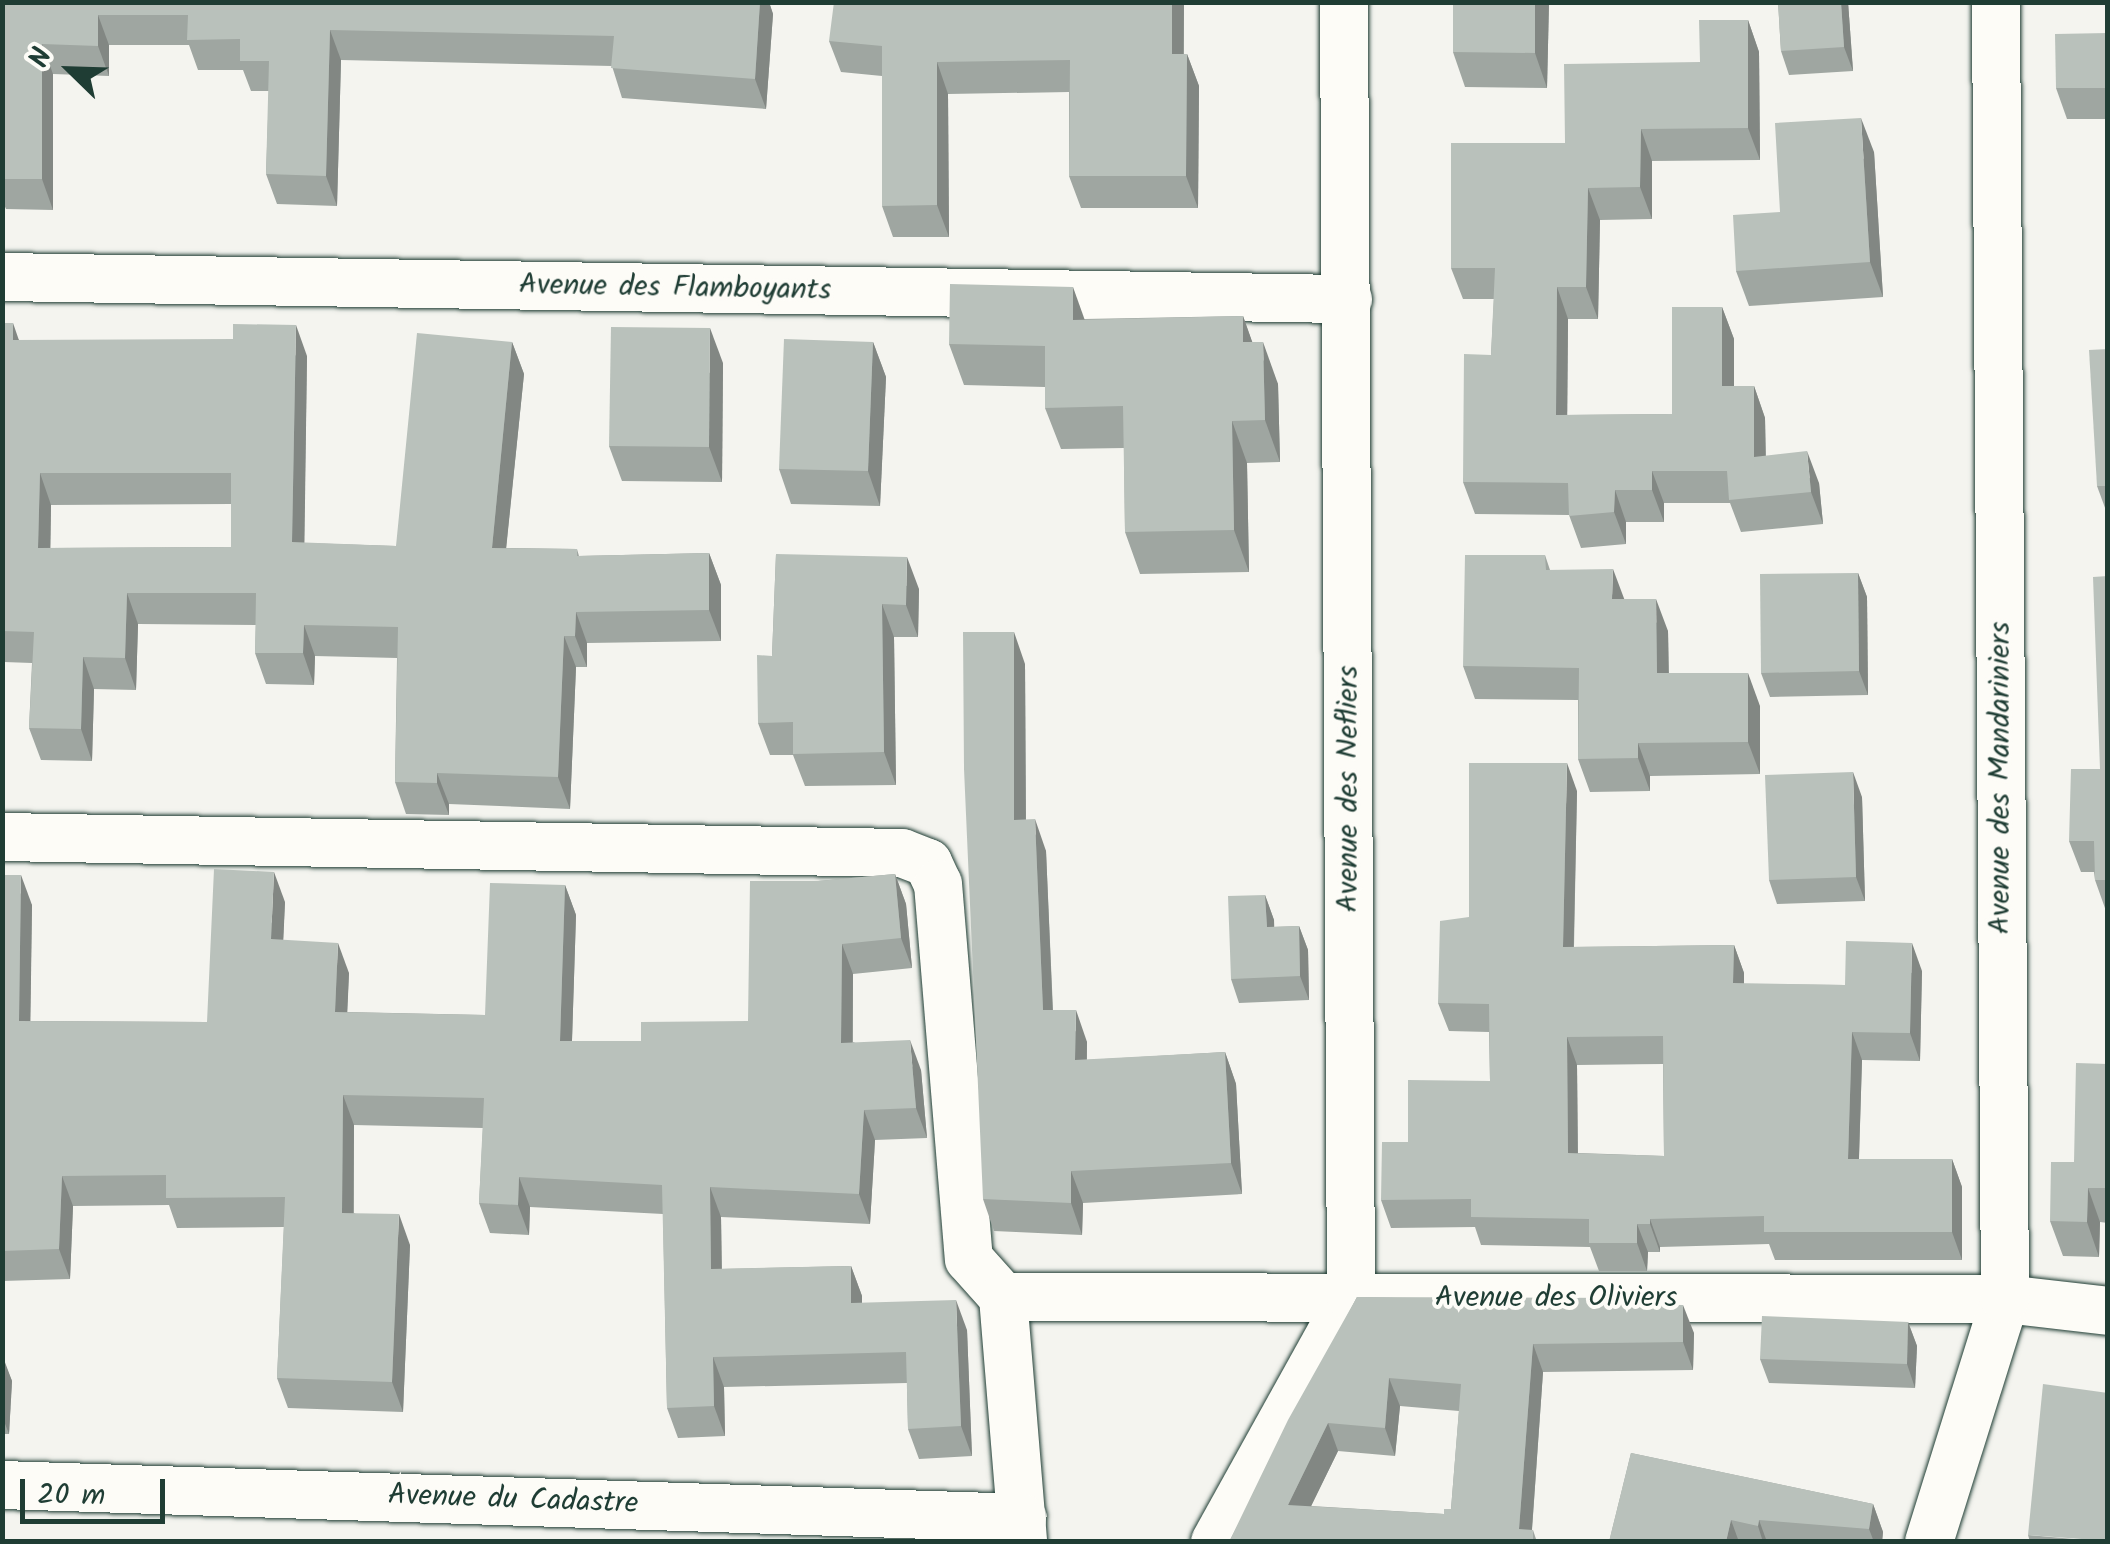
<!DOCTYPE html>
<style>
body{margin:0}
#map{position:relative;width:2110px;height:1544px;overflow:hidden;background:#f4f4ef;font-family:Kalam,sans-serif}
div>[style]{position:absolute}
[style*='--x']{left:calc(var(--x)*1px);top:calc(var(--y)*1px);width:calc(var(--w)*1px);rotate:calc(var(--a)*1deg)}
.roads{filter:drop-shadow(0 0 2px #1f3d34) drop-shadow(0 0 2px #1f3d34)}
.street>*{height:48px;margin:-24px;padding:0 24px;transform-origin:24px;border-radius:24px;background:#fdfcf7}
.wall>*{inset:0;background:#9fa6a1}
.shaded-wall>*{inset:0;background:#828783}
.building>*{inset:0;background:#b9c1bb}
span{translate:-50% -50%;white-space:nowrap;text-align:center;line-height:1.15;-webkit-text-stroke:8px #fdfcf7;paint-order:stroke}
.street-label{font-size:30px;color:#1f3d34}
.frame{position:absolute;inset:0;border:5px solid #1f3d34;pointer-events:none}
.north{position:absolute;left:20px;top:20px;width:100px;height:100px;-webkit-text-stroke:8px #fdfcf7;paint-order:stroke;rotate:293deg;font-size:28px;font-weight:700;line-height:40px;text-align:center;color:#1f3d34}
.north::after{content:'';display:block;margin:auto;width:35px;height:45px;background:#1f3d34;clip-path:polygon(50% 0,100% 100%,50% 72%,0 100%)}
.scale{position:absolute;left:20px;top:1479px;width:145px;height:45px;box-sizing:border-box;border:5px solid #1f3d34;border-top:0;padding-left:12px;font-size:30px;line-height:35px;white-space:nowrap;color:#1f3d34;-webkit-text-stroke:8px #fdfcf7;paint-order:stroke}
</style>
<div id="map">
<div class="roads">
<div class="street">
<div style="--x:2;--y:277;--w:1346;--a:0.94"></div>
<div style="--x:2;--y:837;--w:900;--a:1.02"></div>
<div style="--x:902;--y:853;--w:28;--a:21"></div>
<div style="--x:928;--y:863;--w:23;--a:65"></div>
<div style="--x:938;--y:884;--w:376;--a:85.3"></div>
<div style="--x:969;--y:1259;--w:51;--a:48.2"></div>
<div style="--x:1003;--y:1297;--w:246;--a:85.3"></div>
<div style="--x:1003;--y:1297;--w:1002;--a:0.11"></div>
<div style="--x:2005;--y:1299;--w:104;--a:6.6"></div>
<div style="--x:2;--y:1485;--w:1021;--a:1.85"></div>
<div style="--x:1215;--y:1542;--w:280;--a:-61"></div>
<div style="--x:1351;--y:1297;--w:1295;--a:-90.31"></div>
<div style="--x:1929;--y:1542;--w:255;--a:-72.6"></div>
<div style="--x:2005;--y:1299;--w:1297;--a:-90.4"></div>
</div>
</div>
<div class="wall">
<div style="clip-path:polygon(2px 2px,769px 2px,773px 14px,766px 109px,622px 98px,612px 66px,341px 60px,337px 206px,277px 204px,266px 174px,269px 91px,251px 91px,243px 70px,198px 70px,189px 45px,109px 45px,109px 76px,53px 74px,53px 210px,6px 209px,2px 200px)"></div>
<div style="clip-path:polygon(1184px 2px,1184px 54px,1187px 54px,1199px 86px,1198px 208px,1081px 208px,1069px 176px,1069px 92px,948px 94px,949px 237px,893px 237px,882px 206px,882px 76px,841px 72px,829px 41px)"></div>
<div style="clip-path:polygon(1549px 2px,1547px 88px,1465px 87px,1453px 52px)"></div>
<div style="clip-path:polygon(1778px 2px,1848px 2px,1853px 71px,1789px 75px,1781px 51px)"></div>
<div style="clip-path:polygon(1748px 20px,1759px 52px,1760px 160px,1652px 161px,1652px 219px,1600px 220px,1598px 319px,1568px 319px,1567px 415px,1672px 414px,1722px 307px,1734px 339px,1734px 386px,1754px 386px,1765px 418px,1766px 456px,1819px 483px,1823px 524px,1741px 532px,1730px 503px,1664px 503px,1664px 522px,1626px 522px,1626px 544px,1581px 548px,1569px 515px,1475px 514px,1463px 482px,1491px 355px,1494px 299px,1463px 299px,1451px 268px,1565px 143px,1700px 62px)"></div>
<div style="clip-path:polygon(2108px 33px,2108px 119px,2067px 119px,2056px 88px)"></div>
<div style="clip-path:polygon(1874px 152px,1883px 297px,1749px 306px,1736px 271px,1780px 212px)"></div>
<div style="clip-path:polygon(1243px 316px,1252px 342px,1278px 384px,1280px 462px,1247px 463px,1249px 572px,1140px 574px,1125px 532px,1124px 448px,1061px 449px,1045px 408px,1045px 387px,964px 385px,949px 344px,1084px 319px)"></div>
<div style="clip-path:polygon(evenodd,2px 323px,19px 340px,307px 356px,304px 543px,396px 546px,512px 342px,524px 374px,506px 548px,577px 549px,579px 556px,709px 553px,721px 585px,721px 641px,587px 643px,587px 667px,576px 667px,570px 809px,449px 804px,449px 815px,406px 814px,395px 782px,397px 658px,315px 656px,314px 685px,266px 684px,255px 653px,256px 625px,138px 624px,136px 690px,94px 689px,92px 761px,41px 760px,29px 728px,32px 663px,4px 662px,2px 657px,2px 323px,231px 504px,231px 547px,50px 548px,51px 505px,231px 504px)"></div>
<div style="clip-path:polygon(873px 342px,886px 377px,880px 506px,791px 504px,779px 469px)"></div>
<div style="clip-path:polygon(2108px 349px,2108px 516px,2097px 486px)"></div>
<div style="clip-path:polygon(723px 363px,722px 482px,622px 481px,609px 446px)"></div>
<div style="clip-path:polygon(776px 554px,919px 589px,918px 637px,894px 637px,896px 785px,805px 786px,793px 755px,770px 755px,758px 723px,772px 656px)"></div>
<div style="clip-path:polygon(1545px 555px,1550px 570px,1624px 599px,1668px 631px,1669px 673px,1760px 706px,1760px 774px,1650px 776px,1650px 791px,1590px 792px,1578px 759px,1578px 700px,1475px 699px,1463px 666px)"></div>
<div style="clip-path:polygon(1858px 573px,1867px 597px,1868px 695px,1770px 697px,1761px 673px)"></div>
<div style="clip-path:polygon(2108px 576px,2108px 911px,2106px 911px,2095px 880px,2094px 872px,2081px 872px,2069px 841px,2100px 769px)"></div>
<div style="clip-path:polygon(1025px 664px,1026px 820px,1046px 851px,1053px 1010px,1087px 1042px,1087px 1060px,1225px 1052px,1236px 1084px,1242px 1194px,1083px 1203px,1082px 1235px,994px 1231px,983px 1199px)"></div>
<div style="clip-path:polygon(evenodd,1577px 791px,1574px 947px,1734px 945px,1744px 973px,1744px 984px,1845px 985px,1922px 971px,1920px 1061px,1862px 1060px,1859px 1159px,1952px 1159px,1962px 1187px,1962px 1260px,1775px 1260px,1769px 1244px,1660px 1247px,1660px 1252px,1648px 1252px,1647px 1271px,1599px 1271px,1590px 1247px,1481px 1245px,1475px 1227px,1391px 1228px,1381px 1200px,1408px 1142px,1490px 1081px,1489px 1032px,1449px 1031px,1438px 1003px,1469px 917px,1577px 791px,1663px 1064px,1664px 1156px,1578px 1153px,1577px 1065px,1663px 1064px)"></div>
<div style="clip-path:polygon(1862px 797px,1865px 901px,1777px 904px,1769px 880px)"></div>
<div style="clip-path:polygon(895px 874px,906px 904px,912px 968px,853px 974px,853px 1042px,921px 1070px,927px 1138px,875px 1140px,870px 1224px,721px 1217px,722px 1269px,851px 1266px,862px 1296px,862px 1303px,967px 1330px,972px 1456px,919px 1459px,908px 1429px,907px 1383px,724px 1387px,725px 1436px,678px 1438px,667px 1408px,663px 1214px,530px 1207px,529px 1235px,490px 1233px,479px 1203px,483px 1128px,354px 1125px,354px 1213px,410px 1245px,403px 1412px,288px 1408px,277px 1378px,284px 1227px,177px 1228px,169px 1205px,73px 1206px,70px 1279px,2px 1281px,2px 875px,32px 905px,30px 1021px,207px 1022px,285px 902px,283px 940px,349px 973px,347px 1012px,485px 1015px,565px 885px,576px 915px,572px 1041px,641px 1041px,748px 1021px,818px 881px)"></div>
<div style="clip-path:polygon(1265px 895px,1274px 920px,1274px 927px,1299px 926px,1308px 950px,1309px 1000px,1239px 1003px,1231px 979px)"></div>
<div style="clip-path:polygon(2108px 1064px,2108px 1223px,2100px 1222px,2099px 1257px,2063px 1256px,2050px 1221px,2074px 1162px)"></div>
<div style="clip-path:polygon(evenodd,1357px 1297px,1638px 1304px,1694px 1333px,1693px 1370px,1543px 1372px,1532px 1530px,1533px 1530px,1537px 1542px,1229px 1542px,1357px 1297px,1400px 1406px,1459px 1411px,1451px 1509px,1444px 1514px,1311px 1506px,1338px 1451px,1395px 1456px,1400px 1406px)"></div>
<div style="clip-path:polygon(1908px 1322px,1917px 1346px,1915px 1388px,1769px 1383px,1760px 1359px)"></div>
<div style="clip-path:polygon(2px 1357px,12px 1381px,9px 1434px,2px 1434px)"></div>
<div style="clip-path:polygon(1631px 1453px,1873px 1504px,1883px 1532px,1882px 1542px,1609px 1542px)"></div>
<div style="clip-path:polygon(2028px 1535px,2108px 1542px,2030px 1542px)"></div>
</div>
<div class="shaded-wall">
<div style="clip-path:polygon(760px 2px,769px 2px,773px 14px,766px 109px,755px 79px)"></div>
<div style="clip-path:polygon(1172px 2px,1184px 2px,1183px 86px,1172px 54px)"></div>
<div style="clip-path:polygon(1535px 2px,1549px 2px,1547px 88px,1535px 53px)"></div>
<div style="clip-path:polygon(1841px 2px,1848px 2px,1853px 71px,1844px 47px)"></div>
<div style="clip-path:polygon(98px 15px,109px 45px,109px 76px,98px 46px)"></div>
<div style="clip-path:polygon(1748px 20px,1759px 52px,1760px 160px,1748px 128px)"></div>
<div style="clip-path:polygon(330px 30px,341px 60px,337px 206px,326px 176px)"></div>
<div style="clip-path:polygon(42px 44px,53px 74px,53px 210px,42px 179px)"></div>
<div style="clip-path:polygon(1187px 54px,1199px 86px,1198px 208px,1186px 176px)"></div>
<div style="clip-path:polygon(937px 62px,948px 94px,949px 237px,937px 205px)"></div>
<div style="clip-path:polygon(1861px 118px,1874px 152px,1883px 297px,1870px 262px)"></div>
<div style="clip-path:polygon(1641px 129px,1652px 161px,1652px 219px,1640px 187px)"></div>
<div style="clip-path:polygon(1588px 188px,1600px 220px,1598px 319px,1586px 287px)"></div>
<div style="clip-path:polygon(1073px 287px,1088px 329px,1073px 320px)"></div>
<div style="clip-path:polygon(1557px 287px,1568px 319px,1567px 447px,1556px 415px)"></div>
<div style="clip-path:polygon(1722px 307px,1734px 339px,1734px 418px,1722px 386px)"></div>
<div style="clip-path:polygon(1243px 316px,1258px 358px,1243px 342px)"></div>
<div style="clip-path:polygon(13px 323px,24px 355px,13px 340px)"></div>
<div style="clip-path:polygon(296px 325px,307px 356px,304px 574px,292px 542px)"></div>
<div style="clip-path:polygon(710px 328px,723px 363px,722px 482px,709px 447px)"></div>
<div style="clip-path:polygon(512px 342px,524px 374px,503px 579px,492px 548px)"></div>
<div style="clip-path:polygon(873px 342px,886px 377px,880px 506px,868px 471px)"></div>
<div style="clip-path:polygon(1263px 342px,1278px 384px,1280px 462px,1265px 420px)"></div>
<div style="clip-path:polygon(1754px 386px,1765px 418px,1766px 489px,1754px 457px)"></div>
<div style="clip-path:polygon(1232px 421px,1247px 463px,1249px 572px,1234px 530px)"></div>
<div style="clip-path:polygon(1807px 451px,1819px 483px,1823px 524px,1811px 492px)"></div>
<div style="clip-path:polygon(1652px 471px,1664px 503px,1664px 522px,1652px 490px)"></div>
<div style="clip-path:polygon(40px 473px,51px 505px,50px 579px,38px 548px)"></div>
<div style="clip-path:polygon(1615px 490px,1626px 522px,1626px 544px,1614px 512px)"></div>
<div style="clip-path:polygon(709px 553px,721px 585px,721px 641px,709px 610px)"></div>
<div style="clip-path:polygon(907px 557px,919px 589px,918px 637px,906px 605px)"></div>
<div style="clip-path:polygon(1613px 569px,1625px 601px,1612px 599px)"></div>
<div style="clip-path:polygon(1858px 573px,1867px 597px,1868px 695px,1859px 671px)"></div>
<div style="clip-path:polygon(127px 593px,138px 624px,136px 690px,125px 658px)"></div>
<div style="clip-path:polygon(1656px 599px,1668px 631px,1669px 705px,1657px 673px)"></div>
<div style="clip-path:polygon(882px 604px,894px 637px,896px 785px,884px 752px)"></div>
<div style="clip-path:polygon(576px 612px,587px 643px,587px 667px,575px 636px)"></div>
<div style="clip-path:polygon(304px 625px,315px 656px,314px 685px,303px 653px)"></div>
<div style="clip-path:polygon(1014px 632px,1025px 664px,1026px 852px,1014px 820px)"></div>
<div style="clip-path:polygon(564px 636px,576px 667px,570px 809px,558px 777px)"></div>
<div style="clip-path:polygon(83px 657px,94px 689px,92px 761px,81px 729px)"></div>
<div style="clip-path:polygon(1748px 673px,1760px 706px,1760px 774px,1748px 742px)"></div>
<div style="clip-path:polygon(1638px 743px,1650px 776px,1650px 791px,1638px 758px)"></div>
<div style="clip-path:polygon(1567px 763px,1577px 791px,1573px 975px,1563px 947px)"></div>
<div style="clip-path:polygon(1853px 772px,1862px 797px,1865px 901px,1856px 877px)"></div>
<div style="clip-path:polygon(437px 773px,449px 804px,449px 815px,437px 783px)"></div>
<div style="clip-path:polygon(1035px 819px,1046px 851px,1054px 1042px,1043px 1010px)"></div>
<div style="clip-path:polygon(274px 872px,285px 902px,282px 969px,271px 939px)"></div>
<div style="clip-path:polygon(895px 874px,906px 904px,912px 968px,901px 938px)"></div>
<div style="clip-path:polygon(21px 875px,32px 905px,30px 1051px,19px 1021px)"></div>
<div style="clip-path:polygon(565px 885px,576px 915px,571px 1071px,560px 1041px)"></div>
<div style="clip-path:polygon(1265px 895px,1274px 920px,1275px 951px,1267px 927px)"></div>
<div style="clip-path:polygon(1299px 926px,1308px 950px,1309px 1000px,1300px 976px)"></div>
<div style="clip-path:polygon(338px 943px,349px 973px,346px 1042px,335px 1012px)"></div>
<div style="clip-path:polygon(1912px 943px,1922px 971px,1920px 1061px,1910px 1033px)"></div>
<div style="clip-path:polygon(842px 944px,853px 974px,852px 1073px,841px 1043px)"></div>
<div style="clip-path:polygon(1734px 945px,1744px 973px,1744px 1011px,1733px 983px)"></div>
<div style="clip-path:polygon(1076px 1010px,1087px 1042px,1086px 1092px,1075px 1060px)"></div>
<div style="clip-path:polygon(1852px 1032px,1862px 1060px,1858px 1187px,1848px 1159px)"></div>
<div style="clip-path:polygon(1567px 1037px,1577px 1065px,1578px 1181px,1568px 1153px)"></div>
<div style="clip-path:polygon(910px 1040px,921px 1070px,927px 1138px,916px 1108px)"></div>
<div style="clip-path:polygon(1225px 1052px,1236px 1084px,1242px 1194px,1231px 1163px)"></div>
<div style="clip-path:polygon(343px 1095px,354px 1125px,353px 1243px,342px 1213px)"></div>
<div style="clip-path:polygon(864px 1110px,875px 1140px,870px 1224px,859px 1194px)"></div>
<div style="clip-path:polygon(1952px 1159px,1962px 1187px,1962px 1260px,1952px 1232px)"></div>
<div style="clip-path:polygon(1071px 1171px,1083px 1203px,1082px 1235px,1071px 1203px)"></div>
<div style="clip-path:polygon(62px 1176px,73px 1206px,70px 1279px,59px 1249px)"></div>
<div style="clip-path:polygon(519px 1177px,530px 1207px,529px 1235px,518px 1205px)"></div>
<div style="clip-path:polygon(710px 1187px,721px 1217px,722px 1299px,711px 1269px)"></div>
<div style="clip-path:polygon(2088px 1188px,2100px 1222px,2099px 1257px,2087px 1222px)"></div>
<div style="clip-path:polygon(399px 1214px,410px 1245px,403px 1412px,392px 1382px)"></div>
<div style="clip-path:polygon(1650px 1219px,1660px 1247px,1660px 1252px,1650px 1224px)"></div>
<div style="clip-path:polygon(1637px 1224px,1648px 1252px,1647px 1271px,1637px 1243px)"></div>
<div style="clip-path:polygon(851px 1266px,862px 1296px,862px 1333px,851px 1303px)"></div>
<div style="clip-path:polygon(956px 1300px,967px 1330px,972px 1456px,961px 1426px)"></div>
<div style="clip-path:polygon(1683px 1305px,1694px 1333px,1693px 1370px,1683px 1342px)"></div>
<div style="clip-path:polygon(1908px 1322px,1917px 1346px,1915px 1388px,1907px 1364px)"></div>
<div style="clip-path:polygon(1533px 1344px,1543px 1372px,1531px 1542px,1519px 1529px)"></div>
<div style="clip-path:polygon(3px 1357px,12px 1381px,9px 1434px,2px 1416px)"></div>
<div style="clip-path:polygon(713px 1357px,724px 1387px,725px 1436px,714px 1406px)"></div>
<div style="clip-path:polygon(1389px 1378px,1400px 1406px,1395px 1456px,1385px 1428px)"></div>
<div style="clip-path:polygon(1328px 1423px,1338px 1451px,1298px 1533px,1288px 1505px)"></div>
<div style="clip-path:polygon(1873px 1504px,1883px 1532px,1882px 1542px,1874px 1542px,1869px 1529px)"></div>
<div style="clip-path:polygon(1731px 1520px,1739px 1542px,1726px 1542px)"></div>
<div style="clip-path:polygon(1759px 1520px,1767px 1542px,1763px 1542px,1758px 1526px)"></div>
</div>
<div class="building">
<div style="clip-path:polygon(2px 2px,760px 2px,755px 79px,611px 68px,614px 36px,330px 30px,326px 176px,266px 174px,269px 61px,240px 61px,240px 39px,187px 40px,188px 15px,98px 15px,98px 46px,42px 44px,42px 179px,2px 179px)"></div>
<div style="clip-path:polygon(834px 2px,1172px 2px,1172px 54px,1187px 54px,1186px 176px,1069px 176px,1070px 60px,937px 62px,937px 205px,882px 206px,882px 46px,829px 41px)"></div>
<div style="clip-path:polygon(1453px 2px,1535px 2px,1535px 53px,1453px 52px)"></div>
<div style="clip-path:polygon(1778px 2px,1841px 2px,1844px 47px,1781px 51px)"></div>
<div style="clip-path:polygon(1699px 20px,1748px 20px,1748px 128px,1641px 129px,1640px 187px,1588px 188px,1586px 287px,1557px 287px,1556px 415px,1672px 414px,1672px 307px,1722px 307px,1722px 386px,1754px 386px,1754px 457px,1807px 451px,1811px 492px,1729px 500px,1727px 471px,1652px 471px,1652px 490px,1615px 490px,1614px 512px,1569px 516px,1568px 483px,1463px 482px,1464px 354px,1491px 355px,1495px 268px,1451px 268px,1451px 143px,1565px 143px,1564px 64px,1700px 62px)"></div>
<div style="clip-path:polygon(2108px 33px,2108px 88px,2056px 88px,2055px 34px)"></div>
<div style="clip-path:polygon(1861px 118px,1870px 262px,1736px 271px,1733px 215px,1780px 212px,1775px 123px)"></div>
<div style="clip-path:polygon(950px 284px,1073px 287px,1073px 320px,1243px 316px,1243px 342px,1263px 342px,1265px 420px,1232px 421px,1234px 530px,1125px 532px,1123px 406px,1045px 408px,1045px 346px,949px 344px)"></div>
<div style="clip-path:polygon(evenodd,2px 323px,13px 323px,13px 340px,233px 339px,233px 324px,296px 325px,292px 542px,396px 546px,417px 333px,512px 342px,492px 548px,577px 549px,577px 556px,709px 553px,709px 610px,576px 612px,575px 636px,564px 636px,558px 777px,437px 773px,437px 783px,395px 782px,398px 627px,304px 625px,303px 653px,255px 653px,256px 593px,127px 593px,125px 658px,83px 657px,81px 729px,29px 728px,34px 632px,2px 631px,2px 323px,40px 473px,231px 473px,231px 547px,38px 548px,40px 473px)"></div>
<div style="clip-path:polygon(611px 327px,710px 328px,709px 447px,609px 446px)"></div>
<div style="clip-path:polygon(784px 339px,873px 342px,868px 471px,779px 469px)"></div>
<div style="clip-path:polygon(2108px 349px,2108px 486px,2097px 486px,2089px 350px)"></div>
<div style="clip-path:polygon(776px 554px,907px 557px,906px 605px,882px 604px,884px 752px,793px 754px,793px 722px,758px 723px,757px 655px,772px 656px)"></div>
<div style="clip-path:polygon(1465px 555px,1545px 555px,1546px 570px,1613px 569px,1612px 599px,1656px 599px,1657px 673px,1748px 673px,1748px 742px,1638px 743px,1638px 758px,1578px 759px,1579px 668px,1463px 666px)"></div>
<div style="clip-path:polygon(1858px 573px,1859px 671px,1761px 673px,1760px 574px)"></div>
<div style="clip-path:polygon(2108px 576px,2108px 880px,2095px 880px,2094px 841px,2069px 841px,2071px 769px,2100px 769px,2093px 577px)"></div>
<div style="clip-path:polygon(963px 632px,1014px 632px,1014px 820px,1035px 819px,1043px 1010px,1076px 1010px,1075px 1060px,1225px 1052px,1231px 1163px,1071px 1171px,1071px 1203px,983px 1199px,964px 769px)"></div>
<div style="clip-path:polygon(evenodd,1469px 763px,1567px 763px,1563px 947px,1734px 945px,1733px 983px,1845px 985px,1846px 941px,1912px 943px,1910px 1033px,1852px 1032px,1848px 1159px,1952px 1159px,1952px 1232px,1764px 1232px,1764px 1216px,1650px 1219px,1650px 1224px,1637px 1224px,1637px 1243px,1589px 1243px,1589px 1219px,1471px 1217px,1471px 1199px,1381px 1200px,1382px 1142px,1408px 1142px,1408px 1080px,1490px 1081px,1489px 1004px,1438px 1003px,1440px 921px,1469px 917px,1469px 763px,1663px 1036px,1664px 1156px,1568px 1153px,1567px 1037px,1663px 1036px)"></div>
<div style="clip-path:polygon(1853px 772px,1856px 877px,1769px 880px,1765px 775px)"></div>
<div style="clip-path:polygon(214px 869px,274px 872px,271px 939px,338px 943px,335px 1012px,485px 1015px,490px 883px,565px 885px,560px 1041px,641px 1041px,641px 1022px,748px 1021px,750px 881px,818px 881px,895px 874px,901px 938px,842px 944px,841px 1043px,910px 1040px,916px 1108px,864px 1110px,859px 1194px,710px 1187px,711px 1269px,851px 1266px,851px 1303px,956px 1300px,961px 1426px,908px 1429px,906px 1352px,713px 1357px,714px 1406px,667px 1408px,662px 1185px,519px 1177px,518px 1205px,479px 1203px,484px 1098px,343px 1095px,342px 1213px,399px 1214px,392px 1382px,277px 1378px,285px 1197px,166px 1198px,166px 1175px,62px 1176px,59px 1249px,2px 1251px,2px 875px,21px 875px,19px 1021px,207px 1022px)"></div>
<div style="clip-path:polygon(1265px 895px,1267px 927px,1299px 926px,1300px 976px,1231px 979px,1228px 896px)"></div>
<div style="clip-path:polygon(2076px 1063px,2108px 1064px,2108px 1188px,2088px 1188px,2087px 1222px,2050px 1221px,2051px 1162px,2074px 1162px)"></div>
<div style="clip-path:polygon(evenodd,1357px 1297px,1636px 1298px,1635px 1304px,1683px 1305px,1683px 1342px,1533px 1344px,1519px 1529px,1533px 1530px,1533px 1542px,1229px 1542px,1288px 1420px,1357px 1297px,1389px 1378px,1461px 1384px,1451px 1509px,1444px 1509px,1444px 1514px,1288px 1505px,1328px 1423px,1385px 1428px,1389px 1378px)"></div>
<div style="clip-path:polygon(1762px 1316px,1908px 1322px,1907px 1364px,1760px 1359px)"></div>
<div style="clip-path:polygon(2043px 1384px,2108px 1393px,2108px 1541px,2028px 1535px)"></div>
<div style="clip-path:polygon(1631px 1453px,1873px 1504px,1869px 1529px,1759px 1520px,1758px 1526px,1731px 1520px,1726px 1542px,1609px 1542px)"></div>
</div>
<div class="street-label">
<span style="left:675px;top:288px;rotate:1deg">Avenue des Flamboyants</span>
<span style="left:2001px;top:778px;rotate:-90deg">Avenue des Mandariniers</span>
<span style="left:1349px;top:789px;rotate:-90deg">Avenue des Nefliers</span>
<span style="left:1556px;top:1298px">Avenue des Oliviers</span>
<span style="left:513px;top:1500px;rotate:2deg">Avenue du Cadastre</span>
</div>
<div class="frame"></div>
<div class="north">N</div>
<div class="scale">20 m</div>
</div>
